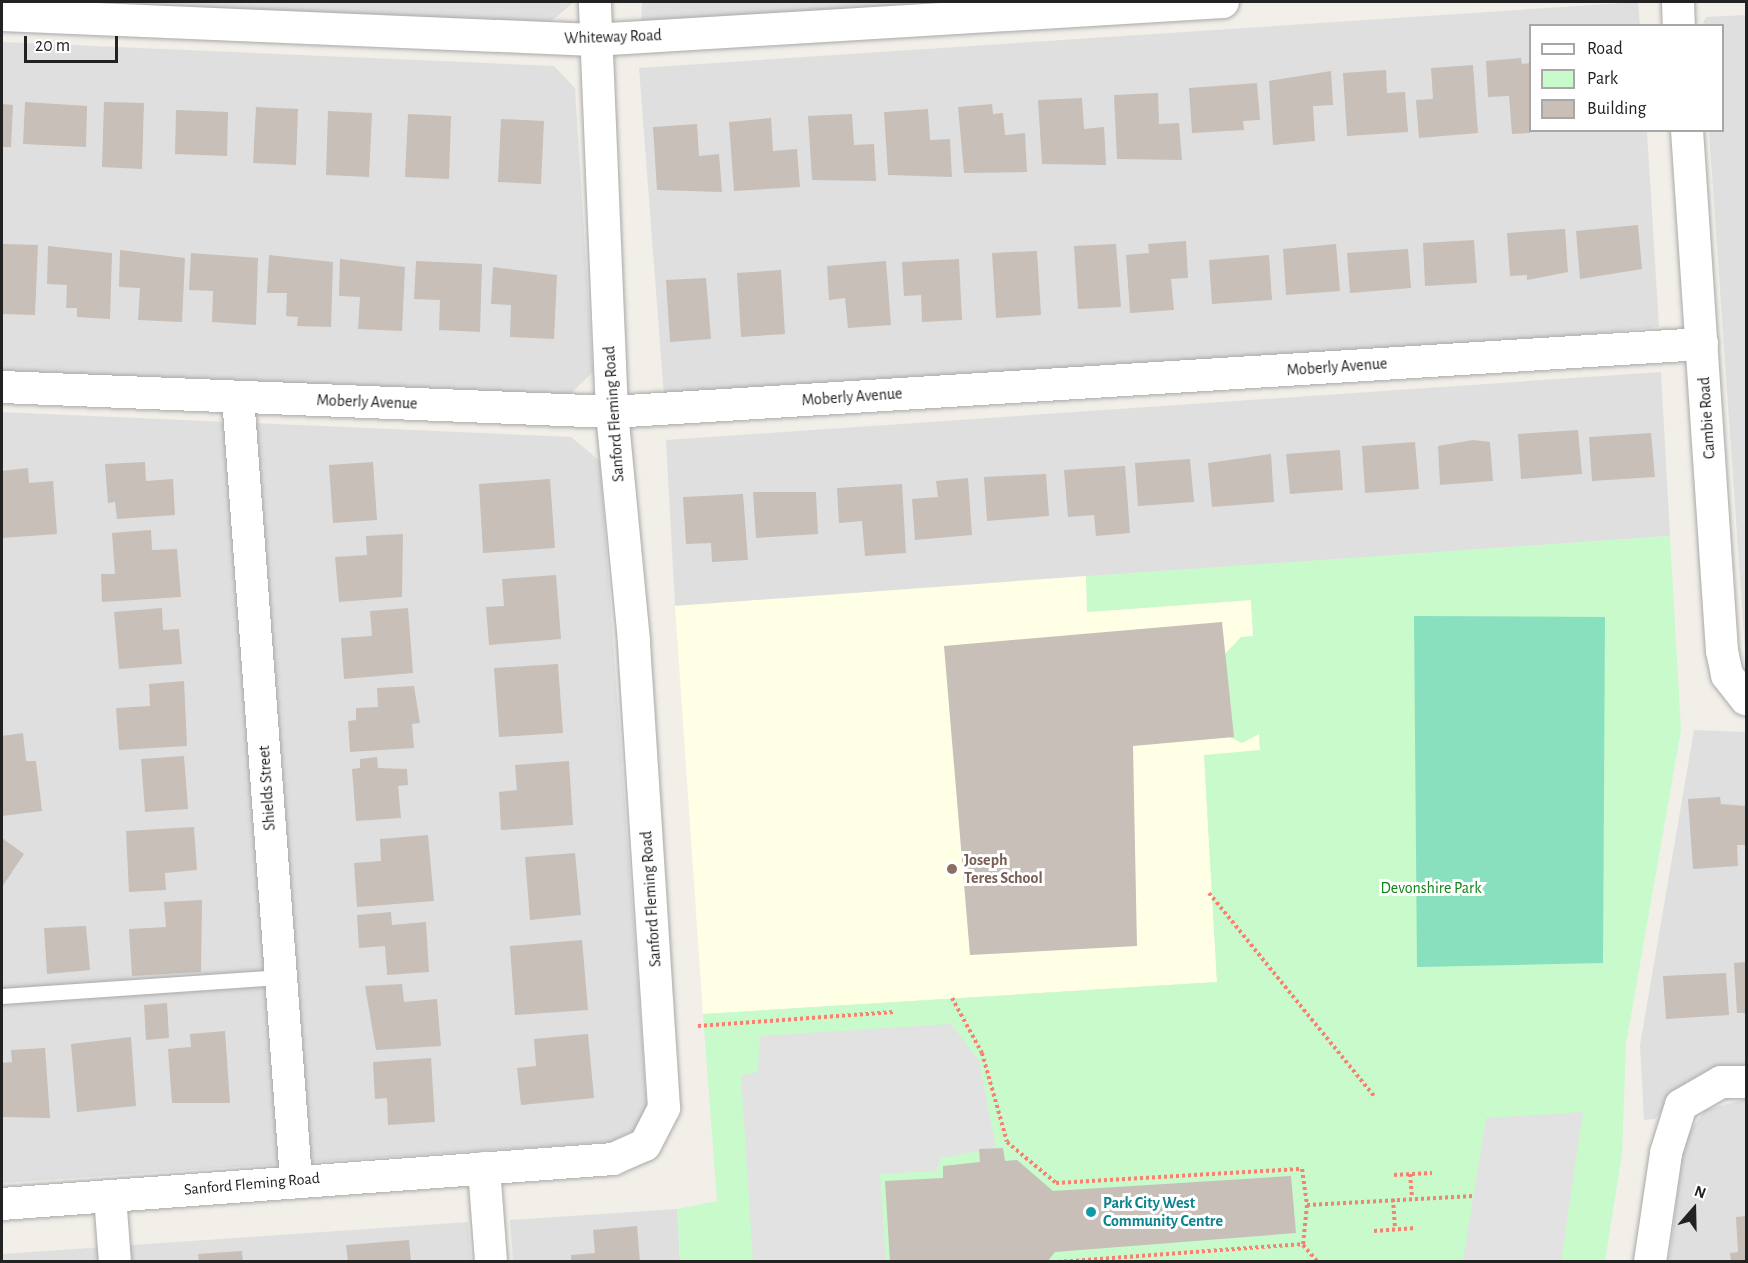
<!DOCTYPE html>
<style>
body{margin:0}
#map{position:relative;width:1748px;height:1263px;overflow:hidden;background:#f2efe9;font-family:"Alegreya Sans",sans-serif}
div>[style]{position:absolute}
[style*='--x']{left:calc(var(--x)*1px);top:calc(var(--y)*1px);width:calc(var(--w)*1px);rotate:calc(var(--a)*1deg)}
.residential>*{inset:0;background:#e0dfdf}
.education>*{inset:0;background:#ffffe5}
.park>*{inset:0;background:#c8facc}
.pitch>*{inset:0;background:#88e0be}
.parking>*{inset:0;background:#e2e2e2}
.building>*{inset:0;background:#c7bfb8}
.path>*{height:4px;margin-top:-2px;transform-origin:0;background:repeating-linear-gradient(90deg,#fa8072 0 3px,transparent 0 6px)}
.roads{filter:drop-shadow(0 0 2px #a9a9a9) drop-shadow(0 0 2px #a9a9a9)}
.lane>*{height:15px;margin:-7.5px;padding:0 7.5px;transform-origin:7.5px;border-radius:7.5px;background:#fff}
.street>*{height:32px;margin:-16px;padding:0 16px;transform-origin:16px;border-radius:16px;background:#fff}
.dots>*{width:16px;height:16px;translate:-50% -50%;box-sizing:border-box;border:3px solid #fff;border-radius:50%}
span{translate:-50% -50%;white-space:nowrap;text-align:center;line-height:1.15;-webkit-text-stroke:6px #fff;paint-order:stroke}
.street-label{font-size:16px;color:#222}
.education-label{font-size:16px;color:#785e54;font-weight:700}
.left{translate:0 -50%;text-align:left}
.park-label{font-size:16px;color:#0c8416}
.culture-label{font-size:16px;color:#0d838f;font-weight:700}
.frame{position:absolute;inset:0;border:3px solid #222;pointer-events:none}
.legend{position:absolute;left:1529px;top:24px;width:195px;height:108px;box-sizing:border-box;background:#fff;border:2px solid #a7a7a7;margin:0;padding:8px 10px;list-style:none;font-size:18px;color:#222}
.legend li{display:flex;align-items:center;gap:12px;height:30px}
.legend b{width:30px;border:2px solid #a7a7a7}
.north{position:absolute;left:1664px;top:1179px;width:60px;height:60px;-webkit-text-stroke:4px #fff;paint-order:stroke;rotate:20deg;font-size:16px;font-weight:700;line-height:24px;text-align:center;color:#222}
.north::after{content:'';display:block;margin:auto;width:21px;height:27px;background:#222;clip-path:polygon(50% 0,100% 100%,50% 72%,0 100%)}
.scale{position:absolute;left:24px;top:36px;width:94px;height:27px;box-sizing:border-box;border:3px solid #222;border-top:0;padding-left:8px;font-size:18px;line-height:21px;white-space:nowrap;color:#222;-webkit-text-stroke:4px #fff;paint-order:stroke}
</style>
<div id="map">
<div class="residential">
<div style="clip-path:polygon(28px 2px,574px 2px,548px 24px)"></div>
<div style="clip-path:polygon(642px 2px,1023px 2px,641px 28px)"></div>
<div style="clip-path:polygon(1638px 2px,1640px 25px,1530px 26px,1530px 130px,1647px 131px,1659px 327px,1230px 371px,664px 396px,639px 68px)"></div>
<div style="clip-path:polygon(1746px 15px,1746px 665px,1709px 131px,1722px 130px,1722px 26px,1702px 25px,1706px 17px)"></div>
<div style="clip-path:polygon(2px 42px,554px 66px,575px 88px,593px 372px,567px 397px,2px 374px)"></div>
<div style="clip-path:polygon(1661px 372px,1670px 536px,675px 606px,666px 440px)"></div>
<div style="clip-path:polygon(2px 412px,571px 437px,600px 461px,647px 1108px,635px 1131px,609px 1142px,2px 1183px)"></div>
<div style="clip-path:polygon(1694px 730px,1746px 732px,1746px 1070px,1682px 1089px,1655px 1119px,1644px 1120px,1640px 1045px)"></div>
<div style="clip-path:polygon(1746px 1099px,1746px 1261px,1669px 1262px,1684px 1140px,1705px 1110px)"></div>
<div style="clip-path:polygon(677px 1209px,680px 1261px,513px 1261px,510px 1220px)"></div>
<div style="clip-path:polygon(468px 1222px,471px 1261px,2px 1262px,2px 1254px)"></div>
</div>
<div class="education">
<div style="clip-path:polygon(1086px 576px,1088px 612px,1251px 600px,1260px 750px,1204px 756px,1217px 982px,703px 1014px,675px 606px)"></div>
</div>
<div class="park">
<div style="clip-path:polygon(1670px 536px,1681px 730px,1626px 1044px,1622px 1154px,1605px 1261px,680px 1261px,677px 1209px,717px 1201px,703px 1014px,1217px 982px,1204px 755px,1260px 750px,1259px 734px,1242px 743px,1223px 734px,1223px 656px,1241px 637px,1253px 636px,1251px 600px,1087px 612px,1086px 576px)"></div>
</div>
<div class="pitch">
<div style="clip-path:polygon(1414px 616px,1605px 617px,1603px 963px,1417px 967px)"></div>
</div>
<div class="parking">
<div style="clip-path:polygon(951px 1024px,979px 1060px,996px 1148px,941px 1158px,937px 1171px,880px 1174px,886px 1261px,753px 1261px,741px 1075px,758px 1072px,760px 1036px)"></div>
<div style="clip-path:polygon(1583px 1112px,1561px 1261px,1463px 1261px,1486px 1118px)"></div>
</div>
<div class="building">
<div style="clip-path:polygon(1521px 58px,1522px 64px,1530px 63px,1530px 133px,1512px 134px,1509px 96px,1488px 97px,1486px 61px)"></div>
<div style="clip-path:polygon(1473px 65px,1478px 133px,1419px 138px,1416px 100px,1433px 99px,1431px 68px)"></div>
<div style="clip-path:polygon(1386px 70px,1387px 93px,1405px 92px,1408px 132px,1347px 136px,1343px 73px)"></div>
<div style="clip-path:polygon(1331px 71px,1333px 105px,1313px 106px,1315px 141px,1273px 145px,1269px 81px)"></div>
<div style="clip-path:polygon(1257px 83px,1260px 120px,1243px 121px,1244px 130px,1192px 133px,1189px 88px)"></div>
<div style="clip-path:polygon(1158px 93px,1159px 124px,1179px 123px,1182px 160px,1117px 159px,1114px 95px)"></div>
<div style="clip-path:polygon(1082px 98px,1084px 129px,1104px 127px,1106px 165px,1042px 164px,1038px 100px)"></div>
<div style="clip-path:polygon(25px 102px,87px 106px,86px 147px,23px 144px)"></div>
<div style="clip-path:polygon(104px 102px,144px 103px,142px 169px,102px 167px)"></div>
<div style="clip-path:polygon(2px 104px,13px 105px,11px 147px,2px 147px)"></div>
<div style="clip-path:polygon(992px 104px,993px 114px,1003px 113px,1005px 135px,1025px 133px,1027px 172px,964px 173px,958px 107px)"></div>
<div style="clip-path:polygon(256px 107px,298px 109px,296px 165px,253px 163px)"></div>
<div style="clip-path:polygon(928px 109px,930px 140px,950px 139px,952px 177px,888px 175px,884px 112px)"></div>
<div style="clip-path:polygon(176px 110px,228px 112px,227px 156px,175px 154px)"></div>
<div style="clip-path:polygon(328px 111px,372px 113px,369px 177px,326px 175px)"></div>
<div style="clip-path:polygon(408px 114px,451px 116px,449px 179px,405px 177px)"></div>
<div style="clip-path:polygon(852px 114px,854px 145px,874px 144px,876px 181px,812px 180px,808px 116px)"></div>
<div style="clip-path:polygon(771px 118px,773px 151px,797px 149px,800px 187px,734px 191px,729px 122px)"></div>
<div style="clip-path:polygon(501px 119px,544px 121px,541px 184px,498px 182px)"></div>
<div style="clip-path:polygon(697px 124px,699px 156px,719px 154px,722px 192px,657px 190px,653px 127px)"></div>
<div style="clip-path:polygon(1638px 225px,1642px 269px,1580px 279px,1576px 231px)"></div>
<div style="clip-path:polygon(1565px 229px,1568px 272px,1527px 280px,1527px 275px,1510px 276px,1507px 233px)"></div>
<div style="clip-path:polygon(1474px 240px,1477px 283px,1425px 286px,1423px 243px)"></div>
<div style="clip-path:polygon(1186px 241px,1188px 278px,1171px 279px,1174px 310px,1130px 313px,1126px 255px,1149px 253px,1148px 244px)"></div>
<div style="clip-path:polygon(2px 244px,38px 245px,35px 315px,2px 314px)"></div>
<div style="clip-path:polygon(1116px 244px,1121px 307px,1078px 309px,1074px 246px)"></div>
<div style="clip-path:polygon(1336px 244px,1340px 291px,1286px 295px,1283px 249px)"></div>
<div style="clip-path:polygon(48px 246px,112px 253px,110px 319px,77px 317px,77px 308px,66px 308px,67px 285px,47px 284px)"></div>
<div style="clip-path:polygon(1408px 249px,1411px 288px,1350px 293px,1347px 253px)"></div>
<div style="clip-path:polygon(120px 250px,185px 258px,182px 322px,138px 320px,140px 288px,119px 287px)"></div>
<div style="clip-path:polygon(1037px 251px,1041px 315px,996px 318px,992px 253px)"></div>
<div style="clip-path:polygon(191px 253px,258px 258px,256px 325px,212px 322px,213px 291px,189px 290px)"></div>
<div style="clip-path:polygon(269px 255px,333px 262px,331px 327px,297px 326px,298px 317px,286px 316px,287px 293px,267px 293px)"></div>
<div style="clip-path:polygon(1269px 255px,1272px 300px,1212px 304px,1209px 260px)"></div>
<div style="clip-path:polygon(340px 259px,405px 267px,402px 331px,358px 329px,360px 297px,339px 296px)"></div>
<div style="clip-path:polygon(959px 259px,962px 320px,922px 322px,921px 295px,904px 296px,902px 262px)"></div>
<div style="clip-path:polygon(416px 261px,482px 264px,480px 332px,439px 330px,440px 300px,414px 299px)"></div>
<div style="clip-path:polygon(886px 261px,891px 325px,848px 328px,845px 298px,829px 300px,827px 266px)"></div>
<div style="clip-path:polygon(493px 267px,557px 275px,554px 339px,510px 337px,511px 305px,491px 304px)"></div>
<div style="clip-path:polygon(781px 270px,785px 334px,741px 337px,737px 273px)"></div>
<div style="clip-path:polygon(706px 278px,711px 339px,670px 342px,666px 280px)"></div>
<div style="clip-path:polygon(1578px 430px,1582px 474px,1521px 479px,1518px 434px)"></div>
<div style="clip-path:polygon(1651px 433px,1655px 477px,1592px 481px,1589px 437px)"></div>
<div style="clip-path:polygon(1473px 440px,1490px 442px,1493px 481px,1440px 485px,1438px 446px)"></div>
<div style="clip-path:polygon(1415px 442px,1419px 489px,1365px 493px,1362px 446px)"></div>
<div style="clip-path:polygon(1340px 450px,1343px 490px,1290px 494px,1286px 454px)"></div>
<div style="clip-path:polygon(1271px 454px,1274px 502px,1212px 507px,1208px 463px)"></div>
<div style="clip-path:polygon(1190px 459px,1194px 502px,1138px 506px,1135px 463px)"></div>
<div style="clip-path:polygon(145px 462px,146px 481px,173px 479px,175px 515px,117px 519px,115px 502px,108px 503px,105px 464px)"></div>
<div style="clip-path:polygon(373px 462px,377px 520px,333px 523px,329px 465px)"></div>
<div style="clip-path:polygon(1125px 466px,1130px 533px,1096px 536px,1094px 515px,1068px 517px,1064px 470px)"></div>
<div style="clip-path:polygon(28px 468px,29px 483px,53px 481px,57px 534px,2px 538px,2px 471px)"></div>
<div style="clip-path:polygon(1046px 474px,1049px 516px,987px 521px,984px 477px)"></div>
<div style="clip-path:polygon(968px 478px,972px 535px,915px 540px,912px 499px,938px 497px,936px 481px)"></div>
<div style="clip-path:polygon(550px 479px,555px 548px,483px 553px,479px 484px)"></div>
<div style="clip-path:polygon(902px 484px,906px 553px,865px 556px,862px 521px,839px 523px,837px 488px)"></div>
<div style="clip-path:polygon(753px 492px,816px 492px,818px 534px,756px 538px)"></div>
<div style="clip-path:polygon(743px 494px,748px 560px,712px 562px,711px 543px,686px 544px,683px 497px)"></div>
<div style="clip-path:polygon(151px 530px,152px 550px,177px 549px,181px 597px,102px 602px,101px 574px,115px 574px,112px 533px)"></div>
<div style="clip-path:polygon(403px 534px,402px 597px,339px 602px,335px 557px,367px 555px,366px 536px)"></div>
<div style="clip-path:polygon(556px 575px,561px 639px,489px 645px,486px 607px,504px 606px,502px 579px)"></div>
<div style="clip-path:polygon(162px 608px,163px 630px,179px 629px,182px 664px,119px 669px,114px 612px)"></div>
<div style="clip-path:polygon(408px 608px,413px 673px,344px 679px,341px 638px,372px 636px,370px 611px)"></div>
<div style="clip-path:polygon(1222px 622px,1234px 737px,1133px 746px,1137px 946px,970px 955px,944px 646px)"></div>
<div style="clip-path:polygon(558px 664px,563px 733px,499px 737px,494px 668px)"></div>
<div style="clip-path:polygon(184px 681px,187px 746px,119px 750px,116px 708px,150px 706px,149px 684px)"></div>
<div style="clip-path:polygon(414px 686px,420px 723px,412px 724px,414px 748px,350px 752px,348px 721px,356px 720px,356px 708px,378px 707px,377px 688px)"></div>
<div style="clip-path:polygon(23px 733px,26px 761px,36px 761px,42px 811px,2px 816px,2px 736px)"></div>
<div style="clip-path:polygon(184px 756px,188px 809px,145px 812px,141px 759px)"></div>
<div style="clip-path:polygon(377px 757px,378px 768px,407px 769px,408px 785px,398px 786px,401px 818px,356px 821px,352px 769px,360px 768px,360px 759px)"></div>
<div style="clip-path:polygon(569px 761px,573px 825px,501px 830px,499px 792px,517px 790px,515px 765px)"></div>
<div style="clip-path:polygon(1720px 797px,1721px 804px,1746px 806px,1746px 845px,1737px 845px,1738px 866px,1693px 869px,1688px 799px)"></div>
<div style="clip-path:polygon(194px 827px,197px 870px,165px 873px,166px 890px,129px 892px,126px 831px)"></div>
<div style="clip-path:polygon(428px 835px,434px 901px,357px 907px,354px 863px,381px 861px,380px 839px)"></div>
<div style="clip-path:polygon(2px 838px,24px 854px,2px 887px)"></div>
<div style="clip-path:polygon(575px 853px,581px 915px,530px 920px,525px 857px)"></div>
<div style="clip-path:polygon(202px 900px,201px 972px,132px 976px,129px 929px,166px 927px,164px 902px)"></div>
<div style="clip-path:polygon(391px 912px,392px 925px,426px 922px,429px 972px,387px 975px,385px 946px,359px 948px,357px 915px)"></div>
<div style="clip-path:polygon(86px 926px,90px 970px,47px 974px,44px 928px)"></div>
<div style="clip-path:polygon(582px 940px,588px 1010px,515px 1015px,510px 946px)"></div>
<div style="clip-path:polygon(1746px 962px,1746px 1013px,1737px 1013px,1734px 963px)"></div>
<div style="clip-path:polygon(1726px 973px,1729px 1015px,1666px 1019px,1663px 976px)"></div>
<div style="clip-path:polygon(402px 984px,404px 1002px,437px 999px,441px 1046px,376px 1050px,365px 986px)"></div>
<div style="clip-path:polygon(167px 1003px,169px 1038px,146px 1040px,144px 1005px)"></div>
<div style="clip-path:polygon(225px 1031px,230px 1103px,172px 1103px,168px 1049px,191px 1047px,190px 1034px)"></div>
<div style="clip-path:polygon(588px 1034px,594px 1098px,521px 1105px,517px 1068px,536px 1066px,534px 1039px)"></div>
<div style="clip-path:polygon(131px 1037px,136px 1106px,77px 1112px,71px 1044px)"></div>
<div style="clip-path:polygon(45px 1048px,50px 1118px,2px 1117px,2px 1063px,12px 1062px,11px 1050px)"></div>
<div style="clip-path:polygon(431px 1058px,435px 1122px,388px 1125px,387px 1098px,375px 1099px,373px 1062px)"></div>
<div style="clip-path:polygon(1003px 1148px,1005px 1161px,1017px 1160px,1053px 1191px,1291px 1176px,1296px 1233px,1055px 1252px,1047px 1262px,890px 1262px,885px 1181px,943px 1178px,943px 1166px,980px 1162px,979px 1149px)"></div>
<div style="clip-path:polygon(1746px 1216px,1746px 1262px,1731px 1262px,1730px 1253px,1738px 1252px,1736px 1217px)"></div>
<div style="clip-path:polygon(637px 1226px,640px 1262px,571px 1262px,571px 1255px,595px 1253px,593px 1230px)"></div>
<div style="clip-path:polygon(409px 1240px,411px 1262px,348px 1262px,346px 1245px)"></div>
<div style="clip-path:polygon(242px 1251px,243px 1262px,199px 1262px,198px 1254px)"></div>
</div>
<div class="path">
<div style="--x:1209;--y:893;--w:262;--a:50.9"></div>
<div style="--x:952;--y:998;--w:63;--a:61.4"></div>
<div style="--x:982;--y:1053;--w:92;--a:74.3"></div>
<div style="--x:1007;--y:1142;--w:64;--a:39.9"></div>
<div style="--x:1056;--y:1183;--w:246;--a:-3.3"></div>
<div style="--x:1302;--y:1169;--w:36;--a:82"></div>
<div style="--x:1307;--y:1205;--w:40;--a:95.7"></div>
<div style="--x:1303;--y:1245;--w:23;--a:49"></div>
<div style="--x:698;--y:1026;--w:197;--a:-4.1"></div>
<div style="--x:1410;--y:1174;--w:24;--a:85"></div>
<div style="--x:1394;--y:1175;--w:38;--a:-3"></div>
<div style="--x:1393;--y:1199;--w:30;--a:86"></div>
<div style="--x:1307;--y:1205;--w:167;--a:-3.1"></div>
<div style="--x:1374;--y:1231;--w:42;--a:-4.1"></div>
<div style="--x:1058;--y:1262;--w:247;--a:-4.2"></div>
</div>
<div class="roads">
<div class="lane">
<div style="--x:2;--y:996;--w:281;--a:-3.9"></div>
</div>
<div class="street">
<div style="--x:1678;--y:2;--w:24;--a:88"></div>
<div style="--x:2;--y:15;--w:592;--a:2.42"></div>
<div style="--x:593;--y:40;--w:631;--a:-3.45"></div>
<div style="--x:1687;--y:130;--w:522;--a:86.16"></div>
<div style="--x:1722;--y:651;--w:25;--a:78"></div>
<div style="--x:1727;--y:675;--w:31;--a:52"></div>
<div style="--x:2;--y:387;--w:611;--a:2.35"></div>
<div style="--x:612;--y:412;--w:1092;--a:-3.57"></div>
<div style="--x:238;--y:397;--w:785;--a:85.76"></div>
<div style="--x:484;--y:1168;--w:94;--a:85.7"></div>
<div style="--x:110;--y:1196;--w:66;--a:85.7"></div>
<div style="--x:2;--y:1204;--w:613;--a:-4.21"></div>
<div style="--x:613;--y:1159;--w:35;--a:-24"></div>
<div style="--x:645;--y:1145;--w:42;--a:-62.8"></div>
<div style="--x:664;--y:1108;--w:468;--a:-93.7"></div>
<div style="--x:634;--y:641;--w:230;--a:-95.5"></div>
<div style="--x:612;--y:412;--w:410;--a:-92.4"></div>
<div style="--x:1650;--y:1262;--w:110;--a:-81.6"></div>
<div style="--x:1666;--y:1153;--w:50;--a:-72.6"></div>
<div style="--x:1681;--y:1105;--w:46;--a:-29.9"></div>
<div style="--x:1721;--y:1082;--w:25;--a:0"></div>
</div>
</div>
<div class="dots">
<div style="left:952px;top:869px;background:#8d6e63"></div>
<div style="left:1091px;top:1212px;background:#0f9aa8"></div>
</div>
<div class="street-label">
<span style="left:613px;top:37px;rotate:-2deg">Whiteway Road</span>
<span style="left:1337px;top:367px;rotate:-4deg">Moberly Avenue</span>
<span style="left:852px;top:397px;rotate:-4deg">Moberly Avenue</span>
<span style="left:367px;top:402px;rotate:2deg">Moberly Avenue</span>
<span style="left:614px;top:414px;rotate:-94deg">Sanford Fleming Road</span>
<span style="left:1707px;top:418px;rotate:-94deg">Cambie Road</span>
<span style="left:267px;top:788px;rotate:-94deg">Shields Street</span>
<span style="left:651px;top:899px;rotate:-94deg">Sanford Fleming Road</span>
<span style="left:252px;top:1184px;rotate:-5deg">Sanford Fleming Road</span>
</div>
<div class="education-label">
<span class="left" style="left:964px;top:869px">Joseph<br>Teres School</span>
</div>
<div class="park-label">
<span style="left:1431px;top:888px">Devonshire Park</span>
</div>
<div class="culture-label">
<span class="left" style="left:1103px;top:1212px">Park City West<br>Community Centre</span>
</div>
<div class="frame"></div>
<ul class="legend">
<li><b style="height:8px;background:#fff"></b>Road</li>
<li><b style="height:16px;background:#c8facc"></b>Park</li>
<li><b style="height:16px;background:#c7bfb8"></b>Building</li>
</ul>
<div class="north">N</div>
<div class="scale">20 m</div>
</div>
